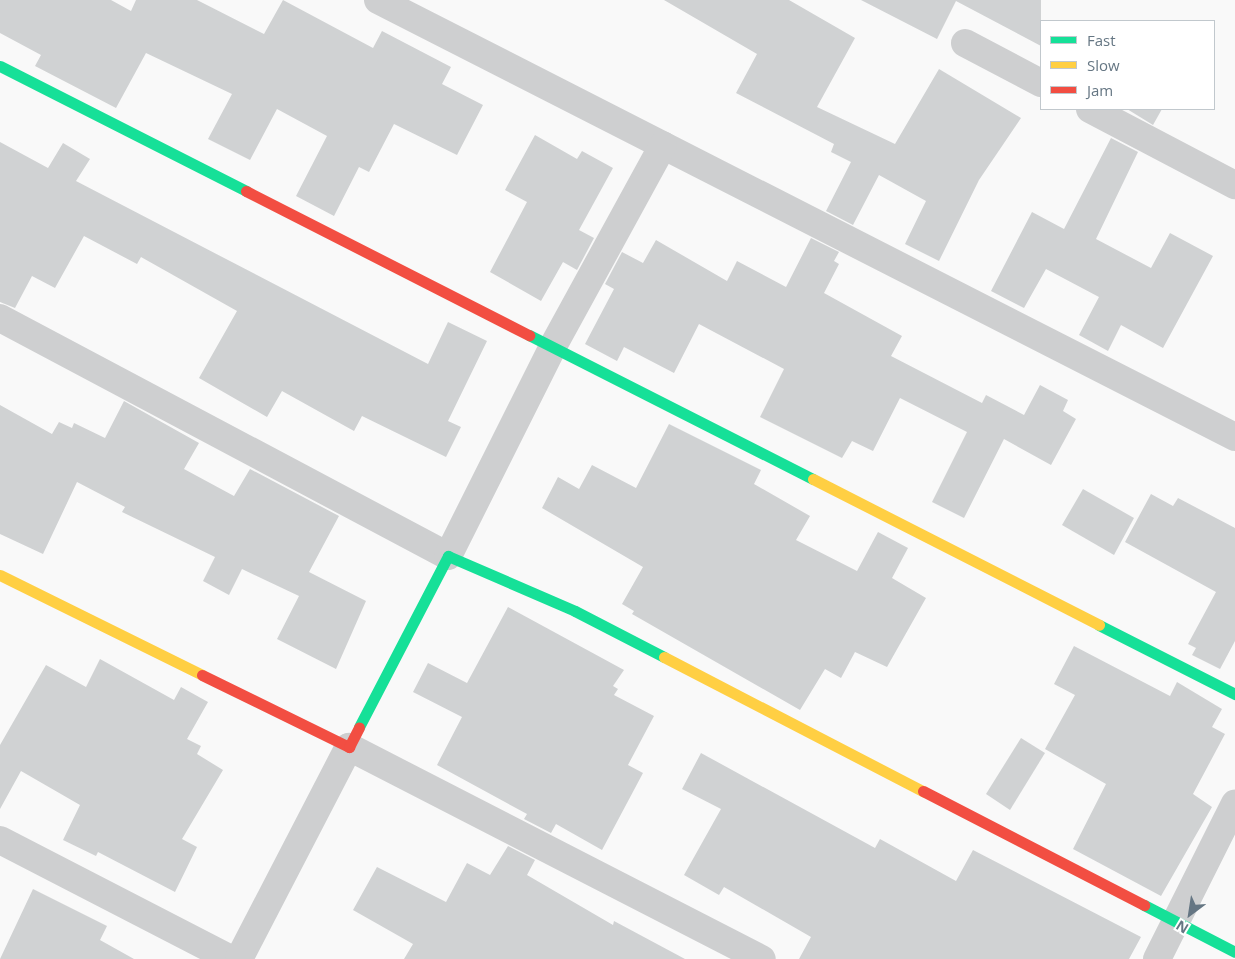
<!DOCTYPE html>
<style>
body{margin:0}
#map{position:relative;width:1235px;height:959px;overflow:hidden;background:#f9f9f9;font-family:"Open Sans",sans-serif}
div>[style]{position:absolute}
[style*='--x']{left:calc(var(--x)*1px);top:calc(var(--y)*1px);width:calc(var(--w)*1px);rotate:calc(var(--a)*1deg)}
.building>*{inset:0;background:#d0d2d3}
.street>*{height:28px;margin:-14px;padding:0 14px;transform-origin:14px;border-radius:14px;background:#cecfd0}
.fast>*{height:11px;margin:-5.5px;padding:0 5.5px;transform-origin:5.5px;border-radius:5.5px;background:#16e098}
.slow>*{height:11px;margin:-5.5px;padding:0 5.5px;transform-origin:5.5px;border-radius:5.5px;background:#ffcf43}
.jam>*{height:11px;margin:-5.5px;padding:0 5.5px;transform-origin:5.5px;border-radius:5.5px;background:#f24e42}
span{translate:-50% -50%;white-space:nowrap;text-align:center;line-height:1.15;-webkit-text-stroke:5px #fff;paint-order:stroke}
.legend{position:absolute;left:1040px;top:20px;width:175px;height:90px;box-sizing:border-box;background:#fff;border:1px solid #c1c8cd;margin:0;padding:6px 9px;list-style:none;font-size:15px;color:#657683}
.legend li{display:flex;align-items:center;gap:10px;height:25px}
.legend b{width:25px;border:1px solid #c1c8cd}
.north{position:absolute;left:1165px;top:889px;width:50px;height:50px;-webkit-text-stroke:4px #fff;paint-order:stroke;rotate:211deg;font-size:14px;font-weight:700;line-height:20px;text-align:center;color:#657683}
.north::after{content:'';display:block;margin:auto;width:18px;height:22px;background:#657683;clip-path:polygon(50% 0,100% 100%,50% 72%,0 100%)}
</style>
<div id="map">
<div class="building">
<div style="clip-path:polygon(0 0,111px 0,131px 11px,136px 0,197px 0,264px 34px,283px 0,373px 48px,382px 31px,451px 67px,442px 84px,483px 105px,457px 155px,394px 124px,369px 172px,359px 167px,334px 216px,296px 196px,327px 136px,277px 109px,250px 160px,208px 139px,232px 94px,146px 53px,116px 108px,35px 66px,41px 55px,0 33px)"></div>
<div style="clip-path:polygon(664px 0,789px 0,855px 38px,817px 107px,895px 144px,939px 69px,1021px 118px,979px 180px,939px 261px,905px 244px,926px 201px,879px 175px,853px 225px,826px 211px,851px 162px,831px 152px,834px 144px,736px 93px,757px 54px)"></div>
<div style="clip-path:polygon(861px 0,1041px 0,1041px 46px,956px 1px,937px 39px)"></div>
<div style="clip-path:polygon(1127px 109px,1162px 109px,1153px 125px)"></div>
<div style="clip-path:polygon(535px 135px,577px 159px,582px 151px,613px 168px,579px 230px,594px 238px,577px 270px,563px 262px,541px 301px,490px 272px,527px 202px,505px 190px)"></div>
<div style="clip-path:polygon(1111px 138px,1138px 152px,1096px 239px,1151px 268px,1170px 233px,1213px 256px,1163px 348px,1121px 325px,1108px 351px,1079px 335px,1099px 297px,1046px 269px,1024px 308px,991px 291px,1032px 212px,1064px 229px)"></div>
<div style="clip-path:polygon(0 142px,48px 168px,63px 143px,90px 159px,76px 181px,428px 364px,448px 322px,487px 341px,448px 421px,461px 427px,446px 457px,362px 416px,354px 431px,282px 391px,267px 417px,199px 378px,237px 311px,141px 257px,137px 264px,84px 236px,55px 288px,32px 276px,15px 308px,0 302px)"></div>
<div style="clip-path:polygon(811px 238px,839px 252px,834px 261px,839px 264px,824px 293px,902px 336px,891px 356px,982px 403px,986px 395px,1024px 415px,1040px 385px,1068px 400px,1063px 411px,1076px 419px,1051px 465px,1004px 439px,964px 518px,932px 502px,967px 432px,900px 398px,873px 451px,852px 441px,842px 458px,760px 417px,784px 369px,699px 324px,674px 373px,624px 347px,617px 361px,585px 344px,614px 289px,605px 284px,622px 252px,643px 263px,656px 240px,727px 281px,737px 261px,786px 287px)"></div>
<div style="clip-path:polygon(124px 401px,199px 443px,184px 469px,234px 496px,250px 469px,339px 516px,309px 572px,366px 601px,336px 669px,277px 639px,299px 596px,242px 569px,229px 595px,203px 581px,215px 557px,122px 512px,125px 507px,77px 482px,43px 554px,0 534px,0 405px,52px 434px,59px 422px,72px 428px,74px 423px,105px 438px)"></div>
<div style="clip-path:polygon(669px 424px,761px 470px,754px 484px,810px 516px,796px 540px,857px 571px,878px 532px,908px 548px,892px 578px,926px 598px,887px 667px,855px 652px,841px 678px,825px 669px,800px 710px,632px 614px,634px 611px,622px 604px,643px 567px,542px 508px,558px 477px,579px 489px,592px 465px,636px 488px)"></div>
<div style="clip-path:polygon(1083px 489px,1134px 518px,1114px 555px,1062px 525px)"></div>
<div style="clip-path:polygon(1151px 494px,1173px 506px,1178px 498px,1235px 528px,1235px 641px,1220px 669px,1192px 655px,1196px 648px,1188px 644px,1216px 592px,1125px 542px)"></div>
<div style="clip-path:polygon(508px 607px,624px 670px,613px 686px,618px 689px,614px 695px,654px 716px,628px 765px,643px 773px,602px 850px,556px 824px,551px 833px,524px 819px,527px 814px,437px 765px,462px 717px,413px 692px,428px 663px,467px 683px)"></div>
<div style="clip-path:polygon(1074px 646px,1170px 696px,1177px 682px,1222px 709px,1212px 727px,1225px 734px,1193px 794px,1212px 807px,1161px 896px,1073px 849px,1106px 784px,1045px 749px,1075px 695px,1054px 684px)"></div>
<div style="clip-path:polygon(100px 659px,174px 700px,181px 687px,208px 702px,187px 739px,201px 746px,197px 754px,223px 770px,182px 839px,197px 847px,175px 892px,98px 852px,96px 856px,63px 840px,80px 805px,21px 771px,0 809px,0 745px,46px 665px,86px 687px)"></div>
<div style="clip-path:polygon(1021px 738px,1045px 753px,1010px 810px,986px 794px)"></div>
<div style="clip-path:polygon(701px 753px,875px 848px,880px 839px,956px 881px,973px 850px,1141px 937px,1129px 959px,799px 959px,811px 937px,724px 887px,719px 895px,684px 875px,721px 809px,682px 789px)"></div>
<div style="clip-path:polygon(508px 846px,535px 860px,527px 875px,613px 925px,614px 921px,685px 959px,404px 959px,413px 944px,353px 910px,377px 867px,446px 902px,467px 863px,490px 875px)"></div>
<div style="clip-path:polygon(33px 889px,107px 926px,100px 940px,134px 959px,0 959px)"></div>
</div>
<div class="street">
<div style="--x:378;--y:0;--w:962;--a:27.02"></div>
<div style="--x:965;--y:43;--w:86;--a:27.8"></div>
<div style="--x:1090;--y:109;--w:164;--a:27.7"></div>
<div style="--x:0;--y:318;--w:507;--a:27.98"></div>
<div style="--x:448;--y:556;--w:233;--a:-63.4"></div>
<div style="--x:552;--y:348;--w:231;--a:-61.3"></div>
<div style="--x:0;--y:840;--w:260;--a:27.3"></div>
<div style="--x:239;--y:959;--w:239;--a:-62.6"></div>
<div style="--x:349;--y:747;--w:464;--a:27.2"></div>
<div style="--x:1157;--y:959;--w:174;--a:-63.4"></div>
</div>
<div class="fast">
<div style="--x:0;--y:66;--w:276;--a:26.9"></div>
<div style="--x:529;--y:335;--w:318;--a:26.9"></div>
<div style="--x:1099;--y:625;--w:153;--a:26.9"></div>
<div style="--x:359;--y:727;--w:193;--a:-62.5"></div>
<div style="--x:448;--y:556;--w:138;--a:23.4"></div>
<div style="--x:575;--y:611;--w:100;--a:27.3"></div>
<div style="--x:1144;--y:905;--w:102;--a:27.3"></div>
</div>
<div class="slow">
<div style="--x:813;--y:479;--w:321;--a:27"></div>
<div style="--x:0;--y:575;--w:225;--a:26.3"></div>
<div style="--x:664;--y:657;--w:292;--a:27.4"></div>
</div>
<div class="jam">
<div style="--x:246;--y:191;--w:318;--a:27"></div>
<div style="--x:202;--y:675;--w:164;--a:26.1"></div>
<div style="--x:349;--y:747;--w:22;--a:-63"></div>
<div style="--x:923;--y:791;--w:249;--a:27.3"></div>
</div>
<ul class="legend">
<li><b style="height:6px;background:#16e098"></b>Fast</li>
<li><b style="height:6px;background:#ffcf43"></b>Slow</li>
<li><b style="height:6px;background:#f24e42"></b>Jam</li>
</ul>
<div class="north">N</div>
</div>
